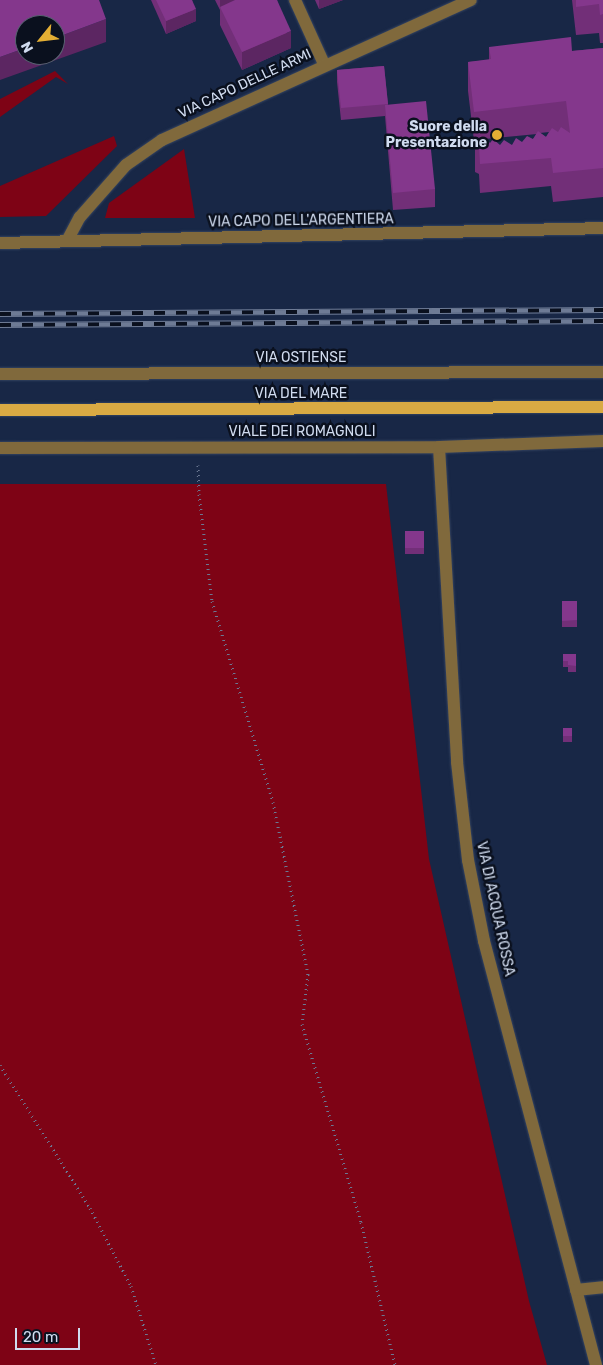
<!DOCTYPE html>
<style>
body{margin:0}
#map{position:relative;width:603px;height:1365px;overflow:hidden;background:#182746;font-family:Rubik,sans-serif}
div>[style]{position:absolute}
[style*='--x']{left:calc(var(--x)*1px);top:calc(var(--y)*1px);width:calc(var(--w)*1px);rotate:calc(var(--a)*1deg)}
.green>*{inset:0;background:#7e0315}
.path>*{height:3px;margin-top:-1.5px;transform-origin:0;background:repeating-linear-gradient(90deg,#6b7892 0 1px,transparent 0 5px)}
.roads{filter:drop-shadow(0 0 1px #354461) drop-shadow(0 0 1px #354461)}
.minor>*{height:12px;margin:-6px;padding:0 6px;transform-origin:6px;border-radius:6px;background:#80693c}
.major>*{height:12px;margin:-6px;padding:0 6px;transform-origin:6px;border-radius:6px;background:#d9aa43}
.rail>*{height:5.5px;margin-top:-2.75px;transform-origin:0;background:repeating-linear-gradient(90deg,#0a101e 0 11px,#6e7b95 0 22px);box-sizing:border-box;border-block:1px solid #6e7b95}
.wall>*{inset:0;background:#722f78}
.shaded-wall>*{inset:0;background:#5c2662}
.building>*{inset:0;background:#84378c}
.dots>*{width:14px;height:14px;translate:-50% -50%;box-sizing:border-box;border:2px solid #0a101e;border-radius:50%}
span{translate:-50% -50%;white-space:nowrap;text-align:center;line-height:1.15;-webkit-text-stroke:5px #0a101e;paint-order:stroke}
.street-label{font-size:14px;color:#d0dbef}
.poi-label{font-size:14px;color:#d0dbef;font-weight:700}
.right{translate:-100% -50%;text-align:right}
.north{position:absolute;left:15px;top:15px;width:50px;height:50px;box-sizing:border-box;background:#0a101e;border:1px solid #596172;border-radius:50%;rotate:241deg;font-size:14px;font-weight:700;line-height:20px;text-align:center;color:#d0dbef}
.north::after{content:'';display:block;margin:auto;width:18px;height:22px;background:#e3ae34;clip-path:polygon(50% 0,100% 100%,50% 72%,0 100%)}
.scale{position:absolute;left:15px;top:1328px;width:65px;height:22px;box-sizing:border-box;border:2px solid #d0dbef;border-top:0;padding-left:6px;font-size:15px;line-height:18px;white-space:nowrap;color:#d0dbef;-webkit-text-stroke:4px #0a101e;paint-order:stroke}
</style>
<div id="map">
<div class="green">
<div style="clip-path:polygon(55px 71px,68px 84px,56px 77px,0 117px,0 99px)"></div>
<div style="clip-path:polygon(114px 136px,117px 146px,46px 216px,0 217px,0 186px)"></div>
<div style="clip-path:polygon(184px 149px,195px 218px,105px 218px,109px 203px)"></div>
<div style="clip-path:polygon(0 484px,386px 484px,429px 859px,529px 1301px,547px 1365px,0 1365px)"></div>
</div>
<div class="path">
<div style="--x:198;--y:465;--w:29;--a:88"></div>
<div style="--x:199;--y:494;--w:108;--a:83.1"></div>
<div style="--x:212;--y:601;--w:210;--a:73.1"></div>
<div style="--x:273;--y:802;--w:176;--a:78.5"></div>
<div style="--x:308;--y:974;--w:50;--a:96.8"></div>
<div style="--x:302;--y:1024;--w:207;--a:73.4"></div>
<div style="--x:361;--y:1222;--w:147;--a:76.6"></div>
<div style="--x:0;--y:1065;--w:169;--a:57.8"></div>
<div style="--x:90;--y:1208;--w:88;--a:62.3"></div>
<div style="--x:131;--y:1286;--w:83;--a:72.4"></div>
</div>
<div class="roads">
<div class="minor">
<div style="--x:295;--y:0;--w:70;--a:65.6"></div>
<div style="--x:67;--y:241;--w:27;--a:-62"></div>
<div style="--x:80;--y:217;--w:69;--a:-48.5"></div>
<div style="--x:126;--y:165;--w:44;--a:-34.8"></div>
<div style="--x:162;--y:140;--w:339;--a:-24.4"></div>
<div style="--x:0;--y:243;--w:603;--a:-1.42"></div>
<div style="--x:0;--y:374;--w:603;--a:-0.19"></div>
<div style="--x:439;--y:447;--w:316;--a:86.7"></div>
<div style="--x:457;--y:762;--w:99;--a:83.6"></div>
<div style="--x:468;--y:860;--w:83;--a:78.8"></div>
<div style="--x:484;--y:941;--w:439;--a:75.2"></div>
<div style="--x:0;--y:448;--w:439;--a:-0.1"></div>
<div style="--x:439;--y:447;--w:164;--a:-2.1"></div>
<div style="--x:576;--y:1290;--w:27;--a:-6"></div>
</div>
<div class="major">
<div style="--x:0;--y:410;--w:603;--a:-0.29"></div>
</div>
</div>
<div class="rail">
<div style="--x:0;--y:314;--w:603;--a:-0.38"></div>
<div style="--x:0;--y:325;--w:603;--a:-0.38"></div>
</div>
<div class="wall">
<div style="clip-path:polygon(151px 0,192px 0,196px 21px,166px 34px)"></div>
<div style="clip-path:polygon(215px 0,277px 0,291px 48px,242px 70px,220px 25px,220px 10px)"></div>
<div style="clip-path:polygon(315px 0,343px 0,319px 9px)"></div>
<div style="clip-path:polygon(572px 0,603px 0,603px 43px,600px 43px,599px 33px,576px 35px)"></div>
<div style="clip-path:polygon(evenodd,489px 47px,572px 51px,603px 48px,603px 197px,553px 202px,551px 186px,480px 193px,479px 174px,475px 172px,475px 143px,476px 140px,474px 141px,468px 91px,468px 62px,489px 60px,489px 47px,549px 132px,546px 137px,540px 133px,549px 132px,489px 47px,537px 134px,533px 139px,512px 145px,500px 145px,490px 143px,485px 139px,537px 134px)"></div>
<div style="clip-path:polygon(384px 66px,388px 105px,435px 189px,435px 207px,393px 210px,385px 116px,341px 120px,337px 82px,337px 70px)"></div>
<div style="clip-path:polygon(405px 531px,424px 531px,424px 554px,405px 554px)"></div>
<div style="clip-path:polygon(562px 601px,577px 601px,577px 627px,562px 627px)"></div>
<div style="clip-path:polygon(563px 654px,576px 654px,576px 672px,568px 672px,568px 667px,563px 667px)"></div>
<div style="clip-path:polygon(563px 728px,572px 728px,572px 742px,563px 742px)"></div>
</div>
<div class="shaded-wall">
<div style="clip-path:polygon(220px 0,242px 0,220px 8px)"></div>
<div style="clip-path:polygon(319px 0,343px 0,319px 9px)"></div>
<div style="clip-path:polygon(196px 9px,196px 21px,166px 34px,166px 21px)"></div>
<div style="clip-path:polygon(106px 19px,106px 42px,0 80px,0 57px,25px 48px,25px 55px,55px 55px,55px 38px)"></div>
<div style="clip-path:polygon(291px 31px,291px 48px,242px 70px,242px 52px)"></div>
</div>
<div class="building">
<div style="clip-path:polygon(0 0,99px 0,106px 19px,55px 38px,55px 25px,25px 25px,25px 48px,0 57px)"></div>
<div style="clip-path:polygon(156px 0,192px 0,196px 9px,166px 21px)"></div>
<div style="clip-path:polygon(235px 0,277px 0,291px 31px,242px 52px,220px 7px)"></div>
<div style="clip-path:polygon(576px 0,603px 0,603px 14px,600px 15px,599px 4px,576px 7px)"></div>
<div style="clip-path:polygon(571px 37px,572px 51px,603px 48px,603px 168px,553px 173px,551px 158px,480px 164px,479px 145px,475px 143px,480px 136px,490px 143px,493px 139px,500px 145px,504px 140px,512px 145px,516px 138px,522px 142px,527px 136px,533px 139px,538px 131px,546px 137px,552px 128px,558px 132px,561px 127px,570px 133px,566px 101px,474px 112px,468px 62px,491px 59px,489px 47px)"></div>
<div style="clip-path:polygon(384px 66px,388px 104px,341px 108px,337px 70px)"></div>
<div style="clip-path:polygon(426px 101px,435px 189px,393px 193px,385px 105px)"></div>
<div style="clip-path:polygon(405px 531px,424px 531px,424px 548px,405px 548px)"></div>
<div style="clip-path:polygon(562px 601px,577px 601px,577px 620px,562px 621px)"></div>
<div style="clip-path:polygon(563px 654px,576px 654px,576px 666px,568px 665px,568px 661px,563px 661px)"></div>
<div style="clip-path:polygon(563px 728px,572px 728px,572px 736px,563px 736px)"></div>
</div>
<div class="dots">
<div style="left:497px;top:135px;background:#e3ae34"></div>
</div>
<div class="street-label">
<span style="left:245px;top:84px;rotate:-25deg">VIA CAPO DELLE ARMI</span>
<span style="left:301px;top:221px;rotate:-1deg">VIA CAPO DELL'ARGENTIERA</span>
<span style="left:301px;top:358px">VIA OSTIENSE</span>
<span style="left:301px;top:394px">VIA DEL MARE</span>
<span style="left:302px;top:432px">VIALE DEI ROMAGNOLI</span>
<span style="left:495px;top:909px;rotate:78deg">VIA DI ACQUA ROSSA</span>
</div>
<div class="poi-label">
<span class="right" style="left:487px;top:135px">Suore della<br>Presentazione</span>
</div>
<div class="north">N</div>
<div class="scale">20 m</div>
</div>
